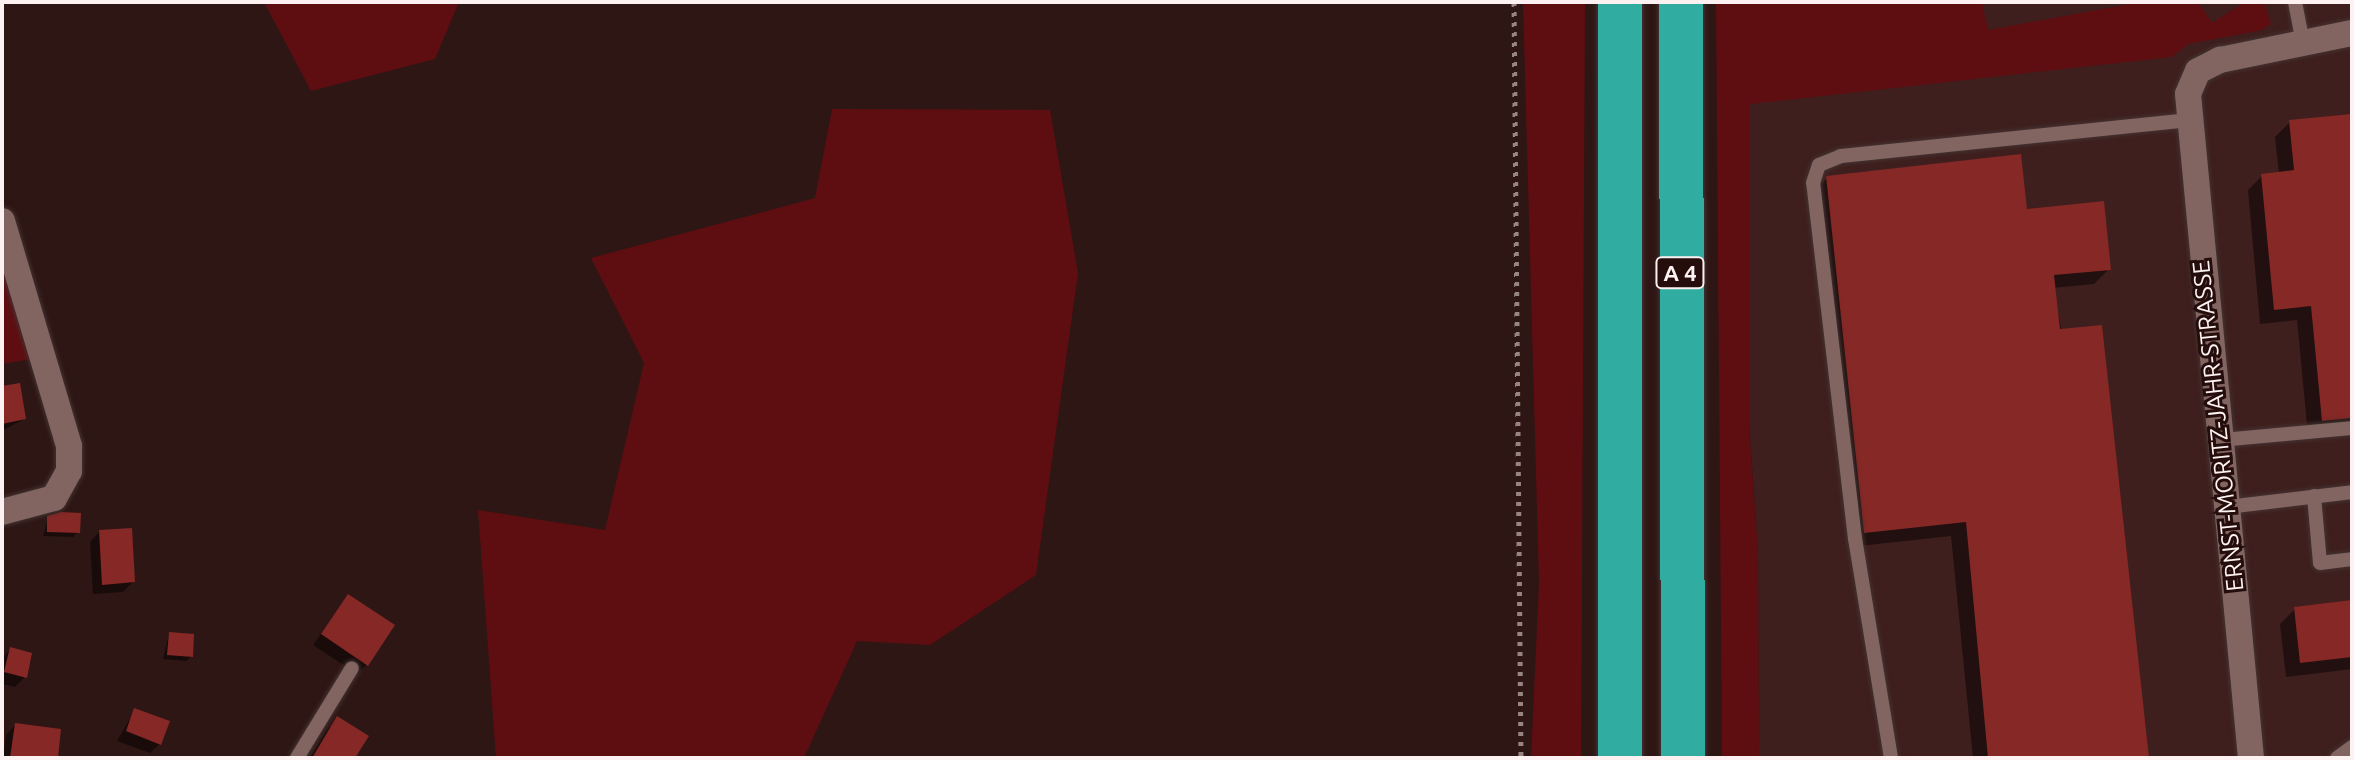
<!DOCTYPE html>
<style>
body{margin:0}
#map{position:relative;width:2354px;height:760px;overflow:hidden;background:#2e1614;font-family:Ubuntu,sans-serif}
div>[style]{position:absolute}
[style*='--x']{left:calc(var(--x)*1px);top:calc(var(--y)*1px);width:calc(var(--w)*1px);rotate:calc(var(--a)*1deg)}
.built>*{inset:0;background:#3e1f1d}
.green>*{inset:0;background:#5e0e11}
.shadow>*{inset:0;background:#0007}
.building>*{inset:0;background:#852826}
.path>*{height:5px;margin-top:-2.5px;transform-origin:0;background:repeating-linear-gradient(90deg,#968583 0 4px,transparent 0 10px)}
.roads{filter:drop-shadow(0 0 2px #433332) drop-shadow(0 0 2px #433332)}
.service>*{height:14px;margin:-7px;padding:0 7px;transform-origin:7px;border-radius:7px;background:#826561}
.minor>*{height:26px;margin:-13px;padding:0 13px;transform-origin:13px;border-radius:13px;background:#826561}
.motorway>*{height:44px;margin:-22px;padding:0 22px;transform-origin:22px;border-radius:22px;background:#31aca0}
span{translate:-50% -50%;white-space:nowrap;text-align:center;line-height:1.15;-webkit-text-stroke:6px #240d0b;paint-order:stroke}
.shield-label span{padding:2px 6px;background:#240d0b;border:2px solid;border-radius:6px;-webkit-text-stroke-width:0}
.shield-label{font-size:22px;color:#fdf2f1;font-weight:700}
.street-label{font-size:24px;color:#fdf2f1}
.frame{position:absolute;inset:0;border:4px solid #fdf2f1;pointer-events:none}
</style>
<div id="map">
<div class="built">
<div style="clip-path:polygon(1749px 2px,2352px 2px,2352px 758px,1759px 758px,1758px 552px,1749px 423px)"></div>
</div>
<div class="green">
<div style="clip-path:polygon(264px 2px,459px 2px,435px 59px,311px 91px)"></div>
<div style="clip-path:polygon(1523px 2px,1585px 2px,1581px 758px,1531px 758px,1539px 583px)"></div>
<div style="clip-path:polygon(1716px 2px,1982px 2px,1988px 30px,2140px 2px,2198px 2px,2212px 23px,2245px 2px,2264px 2px,2271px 24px,2262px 30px,2188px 44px,2172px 57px,1750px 104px,1749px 426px,1758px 551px,1759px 758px,1722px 758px)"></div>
<div style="clip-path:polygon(832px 109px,1050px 110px,1078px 273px,1036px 575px,930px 645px,857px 641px,804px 758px,496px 758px,478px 510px,605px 530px,644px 363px,591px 258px,815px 198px)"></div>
<div style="clip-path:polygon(2px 264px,32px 359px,2px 364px)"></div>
</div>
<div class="shadow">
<div style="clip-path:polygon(2352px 116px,2352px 432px,2308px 435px,2297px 320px,2260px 324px,2248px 190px,2262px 176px,2279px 174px,2275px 137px,2290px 122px)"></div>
<div style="clip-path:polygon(1827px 178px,2025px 211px,2109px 269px,2094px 284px,2053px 288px,2147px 758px,1973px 758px,1951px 536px,1850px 547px,1812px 193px)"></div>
<div style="clip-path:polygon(2px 388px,24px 419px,2px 431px)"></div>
<div style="clip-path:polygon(48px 518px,78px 532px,73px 537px,43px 536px)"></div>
<div style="clip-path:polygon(99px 532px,133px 582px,123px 592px,93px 594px,90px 542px)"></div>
<div style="clip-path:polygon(348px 596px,367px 664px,357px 674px,313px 645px)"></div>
<div style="clip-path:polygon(2352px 602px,2352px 669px,2286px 677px,2280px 624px,2295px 609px)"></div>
<div style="clip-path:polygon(169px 634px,191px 657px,186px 661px,163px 659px)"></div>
<div style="clip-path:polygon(10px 650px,25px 677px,15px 687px,2px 684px,2px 658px)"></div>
<div style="clip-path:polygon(135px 710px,160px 744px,150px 753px,117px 741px)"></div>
<div style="clip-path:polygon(338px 719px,353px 758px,310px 758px,328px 729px)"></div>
<div style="clip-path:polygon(15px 725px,56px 758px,3px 758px,6px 735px)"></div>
</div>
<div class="building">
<div style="clip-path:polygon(2352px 114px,2352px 418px,2322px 421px,2311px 306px,2274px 310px,2261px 174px,2294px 170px,2289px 120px)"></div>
<div style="clip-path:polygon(2021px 154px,2027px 209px,2104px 201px,2111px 270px,2054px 275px,2060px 329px,2102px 325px,2149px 758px,1988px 758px,1966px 522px,1864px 533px,1826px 176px)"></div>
<div style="clip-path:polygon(20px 383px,26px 419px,2px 424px,2px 386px)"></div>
<div style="clip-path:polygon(61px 512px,81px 513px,80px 533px,47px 532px,47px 516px)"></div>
<div style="clip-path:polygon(132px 528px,135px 582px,102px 585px,99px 530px)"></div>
<div style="clip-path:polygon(348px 594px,395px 625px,368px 666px,321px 634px)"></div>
<div style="clip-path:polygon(2352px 600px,2352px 657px,2300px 663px,2294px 607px)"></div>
<div style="clip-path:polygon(169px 632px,194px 634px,193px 657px,167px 655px)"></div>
<div style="clip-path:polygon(10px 647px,32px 653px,27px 678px,4px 672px)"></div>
<div style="clip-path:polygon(134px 708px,170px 721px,161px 745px,126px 731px)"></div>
<div style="clip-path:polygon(337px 716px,369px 736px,355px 758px,312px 758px)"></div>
<div style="clip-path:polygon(15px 723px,61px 729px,58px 758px,10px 758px)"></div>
</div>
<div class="path">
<div style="--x:1514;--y:2;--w:756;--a:89.47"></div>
</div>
<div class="roads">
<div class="service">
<div style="--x:2295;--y:2;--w:42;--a:79"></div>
<div style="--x:2221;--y:440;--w:132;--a:-5.2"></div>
<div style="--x:2314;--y:496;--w:67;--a:84.9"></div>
<div style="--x:2320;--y:563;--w:32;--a:-7"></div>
<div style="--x:2227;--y:507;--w:126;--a:-6.8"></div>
<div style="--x:297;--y:758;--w:105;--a:-58.6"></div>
<div style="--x:1891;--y:758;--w:222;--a:-99.3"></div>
<div style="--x:1855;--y:539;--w:358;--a:-96.7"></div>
<div style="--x:1813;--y:183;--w:19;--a:-72"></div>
<div style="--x:1819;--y:165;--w:24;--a:-22"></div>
<div style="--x:1841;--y:156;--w:348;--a:-5.9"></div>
<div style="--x:2337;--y:758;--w:19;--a:-36"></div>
</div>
<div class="minor">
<div style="--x:2;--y:221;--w:235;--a:73.4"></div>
<div style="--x:69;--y:446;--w:25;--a:90"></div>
<div style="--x:69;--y:471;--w:31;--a:119"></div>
<div style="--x:54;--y:498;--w:54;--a:164.9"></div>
<div style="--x:2251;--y:758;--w:667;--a:-95.42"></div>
<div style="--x:2188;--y:94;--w:25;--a:-67"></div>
<div style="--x:2198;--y:71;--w:25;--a:-27"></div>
<div style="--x:2220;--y:60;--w:135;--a:-11.6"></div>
</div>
<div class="motorway">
<div style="--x:1620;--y:2;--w:756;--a:90"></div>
<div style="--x:1681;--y:2;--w:756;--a:89.85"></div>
</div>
</div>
<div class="shield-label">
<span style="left:1680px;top:273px">A 4</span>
</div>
<div class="street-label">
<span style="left:2218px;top:426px;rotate:-96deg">ERNST-MORITZ-JAHR-STRASSE</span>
</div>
<div class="frame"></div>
</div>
